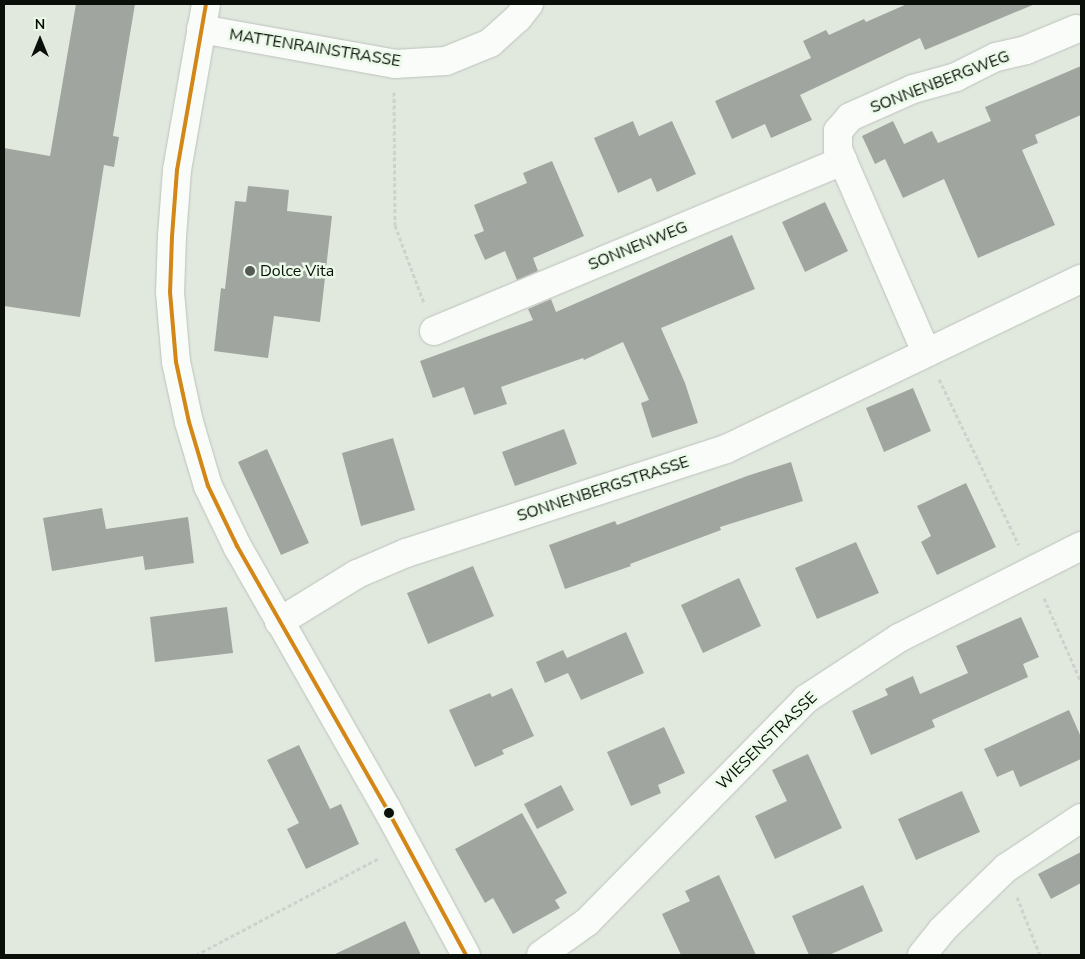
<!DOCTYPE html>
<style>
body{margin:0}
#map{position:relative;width:1085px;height:959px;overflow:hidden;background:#e1e9df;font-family:"Nunito Sans",sans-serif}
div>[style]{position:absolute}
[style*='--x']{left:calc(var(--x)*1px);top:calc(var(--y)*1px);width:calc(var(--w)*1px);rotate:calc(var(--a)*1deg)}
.building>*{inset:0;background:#a0a69f}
.path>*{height:3px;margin-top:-1.5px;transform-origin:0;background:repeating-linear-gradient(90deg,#cfd1cf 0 4px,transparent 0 6.5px)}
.roads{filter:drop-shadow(0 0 1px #bcc2bb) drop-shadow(0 0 1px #bcc2bb)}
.minor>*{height:28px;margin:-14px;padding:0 14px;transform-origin:14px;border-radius:14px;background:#fafcfa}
.bus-1>*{height:4px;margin:-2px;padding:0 2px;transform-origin:2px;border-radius:2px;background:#d28717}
.dots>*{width:14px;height:14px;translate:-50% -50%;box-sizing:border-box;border:2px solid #ebfae9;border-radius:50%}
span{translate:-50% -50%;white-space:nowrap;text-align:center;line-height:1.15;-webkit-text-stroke:5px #ebfae9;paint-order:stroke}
.street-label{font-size:16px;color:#0a0f09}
.poi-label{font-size:16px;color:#0a0f09}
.left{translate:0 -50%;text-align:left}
.frame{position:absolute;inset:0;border:5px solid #0a0f09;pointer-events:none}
.north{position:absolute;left:15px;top:15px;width:50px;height:50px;-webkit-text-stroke:4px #ebfae9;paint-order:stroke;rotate:0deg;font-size:14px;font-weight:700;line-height:20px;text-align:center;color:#0a0f09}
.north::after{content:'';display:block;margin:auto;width:18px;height:22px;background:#0a0f09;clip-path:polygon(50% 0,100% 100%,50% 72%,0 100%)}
</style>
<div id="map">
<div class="building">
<div style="clip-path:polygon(76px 4px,135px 4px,113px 136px,119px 137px,114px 167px,104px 165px,80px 317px,4px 306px,4px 148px,50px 156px)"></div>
<div style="clip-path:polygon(907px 4px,1035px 4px,925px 50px,920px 38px,800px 95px,812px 120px,771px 138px,765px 124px,732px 139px,715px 101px,811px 58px,803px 41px,826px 30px,829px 35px,864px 19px,866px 22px)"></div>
<div style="clip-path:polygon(1081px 66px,1081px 115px,1035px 135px,1038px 143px,1022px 150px,1055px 225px,978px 258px,944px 179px,903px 198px,885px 159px,875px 164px,862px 136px,893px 121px,904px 144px,932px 131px,938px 143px,991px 121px,985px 107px)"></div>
<div style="clip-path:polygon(633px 121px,639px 136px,672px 121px,696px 174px,657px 192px,651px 178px,618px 193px,594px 138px)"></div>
<div style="clip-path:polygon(552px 161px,584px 236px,533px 258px,538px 271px,517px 280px,505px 251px,485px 260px,474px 235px,484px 231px,474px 205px,527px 183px,523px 173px)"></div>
<div style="clip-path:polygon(248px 186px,289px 190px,287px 211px,332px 216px,320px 322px,274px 316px,268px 358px,214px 351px,221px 288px,225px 289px,235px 201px,246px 202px)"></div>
<div style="clip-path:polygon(825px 202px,848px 251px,805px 272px,782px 222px)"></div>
<div style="clip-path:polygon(732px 235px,755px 289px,661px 328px,685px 383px,698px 423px,652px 438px,641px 403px,649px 400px,623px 342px,584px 360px,583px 358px,501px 387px,507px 404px,474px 415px,464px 387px,433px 398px,420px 361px,533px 320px,528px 309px,551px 299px,556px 312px)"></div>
<div style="clip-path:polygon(913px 388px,931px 431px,884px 452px,866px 408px)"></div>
<div style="clip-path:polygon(564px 429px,577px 464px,515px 486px,502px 452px)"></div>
<div style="clip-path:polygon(393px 438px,415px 510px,361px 526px,342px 453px)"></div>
<div style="clip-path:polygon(267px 449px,309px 543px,281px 555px,238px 462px)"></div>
<div style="clip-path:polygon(791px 462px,803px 501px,720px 527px,721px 530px,630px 564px,631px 566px,565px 589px,549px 545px,615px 521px,617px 525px,747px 476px)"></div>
<div style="clip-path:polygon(966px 483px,996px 547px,937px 575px,921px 542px,931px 536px,917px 506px)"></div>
<div style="clip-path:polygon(102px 508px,106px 529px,188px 517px,194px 563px,145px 570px,143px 556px,52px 571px,43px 518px)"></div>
<div style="clip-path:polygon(856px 542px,879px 593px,817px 619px,795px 568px)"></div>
<div style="clip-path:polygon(473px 566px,494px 616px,428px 644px,407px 593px)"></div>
<div style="clip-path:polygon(739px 578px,761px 626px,703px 653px,681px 605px)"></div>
<div style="clip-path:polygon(227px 607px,233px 653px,155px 662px,150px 617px)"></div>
<div style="clip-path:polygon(1021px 617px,1039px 657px,1023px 664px,1028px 677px,932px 720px,935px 727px,871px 755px,852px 711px,888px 695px,885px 689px,913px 676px,920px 694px,968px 673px,956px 646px)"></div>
<div style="clip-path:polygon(626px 632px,644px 673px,581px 700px,568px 673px,545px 683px,536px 662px,563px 650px,567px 658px)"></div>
<div style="clip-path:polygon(512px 688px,534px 736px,502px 750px,504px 754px,475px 767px,449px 710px,490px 693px,492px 697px)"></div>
<div style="clip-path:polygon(1069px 710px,1081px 737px,1081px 759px,1020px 787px,1013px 770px,997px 777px,984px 749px)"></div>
<div style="clip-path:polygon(664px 727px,685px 773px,658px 785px,661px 793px,631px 806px,607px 752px)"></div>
<div style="clip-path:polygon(299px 745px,330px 809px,341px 804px,359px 844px,306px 869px,287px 829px,299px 823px,267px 760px)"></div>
<div style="clip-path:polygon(808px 754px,842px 828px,775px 859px,755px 816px,787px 801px,772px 770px)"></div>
<div style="clip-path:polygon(561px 785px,574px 810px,537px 829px,524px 804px)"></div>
<div style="clip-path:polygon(962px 791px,980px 832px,916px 860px,898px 819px)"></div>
<div style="clip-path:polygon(522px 813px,567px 893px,555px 900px,560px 908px,513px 934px,493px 898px,485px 903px,455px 849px)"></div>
<div style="clip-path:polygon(1081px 852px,1081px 883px,1051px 899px,1038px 874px)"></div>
<div style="clip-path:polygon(719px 875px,756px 955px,681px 955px,662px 914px,690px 901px,685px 891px)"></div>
<div style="clip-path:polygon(863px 885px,883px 931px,829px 955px,809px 955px,792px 916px)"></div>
<div style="clip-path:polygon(405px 921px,421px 955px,333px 955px)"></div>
</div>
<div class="path">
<div style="--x:394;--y:92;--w:133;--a:89.6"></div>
<div style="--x:395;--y:225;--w:83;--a:69.6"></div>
<div style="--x:939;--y:379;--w:184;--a:64.3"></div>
<div style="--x:1044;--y:598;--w:92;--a:66.2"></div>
<div style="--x:1017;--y:897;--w:62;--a:68.4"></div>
<div style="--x:196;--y:955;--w:207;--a:-27.9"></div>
</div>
<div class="roads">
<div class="minor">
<div style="--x:206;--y:4;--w:169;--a:99.9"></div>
<div style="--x:177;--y:170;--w:66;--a:94.3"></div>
<div style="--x:172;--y:236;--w:56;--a:92"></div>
<div style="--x:170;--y:292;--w:70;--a:85.1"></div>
<div style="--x:176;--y:362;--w:61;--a:77.8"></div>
<div style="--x:189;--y:422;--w:67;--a:73.5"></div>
<div style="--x:208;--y:486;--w:67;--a:64.2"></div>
<div style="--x:237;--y:546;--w:303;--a:60.3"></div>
<div style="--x:387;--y:809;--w:166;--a:61.6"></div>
<div style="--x:201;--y:29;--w:197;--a:10.2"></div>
<div style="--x:395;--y:64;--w:51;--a:-3.4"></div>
<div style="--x:446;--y:61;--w:48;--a:-22.2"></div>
<div style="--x:490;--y:43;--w:38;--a:-42"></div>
<div style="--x:518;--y:18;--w:18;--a:-52"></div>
<div style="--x:434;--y:331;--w:443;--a:-22.6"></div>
<div style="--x:926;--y:352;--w:208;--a:-113.5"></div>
<div style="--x:843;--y:161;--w:13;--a:-113"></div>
<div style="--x:838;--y:149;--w:18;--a:-90"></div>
<div style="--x:838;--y:131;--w:18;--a:-49"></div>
<div style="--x:850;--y:117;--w:69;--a:-24"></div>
<div style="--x:913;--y:89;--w:45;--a:-15.6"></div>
<div style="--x:956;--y:77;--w:45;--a:-26.6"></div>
<div style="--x:996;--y:57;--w:31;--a:-13"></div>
<div style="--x:1026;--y:50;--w:54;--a:-22.8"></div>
<div style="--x:279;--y:622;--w:92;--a:-31.6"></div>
<div style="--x:357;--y:574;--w:53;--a:-23.2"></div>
<div style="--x:406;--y:553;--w:336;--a:-18"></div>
<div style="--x:726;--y:449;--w:394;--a:-25.6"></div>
<div style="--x:541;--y:955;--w:57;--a:-35.7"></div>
<div style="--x:587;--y:922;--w:313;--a:-45.5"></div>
<div style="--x:806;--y:699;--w:111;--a:-33.3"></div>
<div style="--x:899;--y:638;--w:204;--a:-26.8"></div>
<div style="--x:922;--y:955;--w:32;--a:-51"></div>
<div style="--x:942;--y:930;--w:89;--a:-44.1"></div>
<div style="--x:1006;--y:868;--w:90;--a:-33.7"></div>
</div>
</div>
<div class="bus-1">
<div style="--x:206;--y:4;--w:169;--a:99.9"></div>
<div style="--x:177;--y:170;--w:66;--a:94.3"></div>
<div style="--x:172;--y:236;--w:56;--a:92"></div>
<div style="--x:170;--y:292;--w:70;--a:85.1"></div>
<div style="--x:176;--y:362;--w:61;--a:77.8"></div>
<div style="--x:189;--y:422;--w:67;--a:73.5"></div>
<div style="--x:208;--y:486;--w:67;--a:64.2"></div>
<div style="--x:237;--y:546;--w:303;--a:60.3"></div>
<div style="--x:387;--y:809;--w:166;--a:61.6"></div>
</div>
<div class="dots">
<div style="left:250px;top:271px;background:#555b54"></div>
<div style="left:389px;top:813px;background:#0a0f09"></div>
</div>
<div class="street-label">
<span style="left:315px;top:48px;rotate:9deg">MATTENRAINSTRASSE</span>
<span style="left:940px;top:82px;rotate:-21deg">SONNENBERGWEG</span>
<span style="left:638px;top:246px;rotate:-22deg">SONNENWEG</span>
<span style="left:603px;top:489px;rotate:-18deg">SONNENBERGSTRASSE</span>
<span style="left:767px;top:741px;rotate:-44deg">WIESENSTRASSE</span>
</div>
<div class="poi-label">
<span class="left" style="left:260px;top:271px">Dolce Vita</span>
</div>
<div class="frame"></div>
<div class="north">N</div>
</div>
